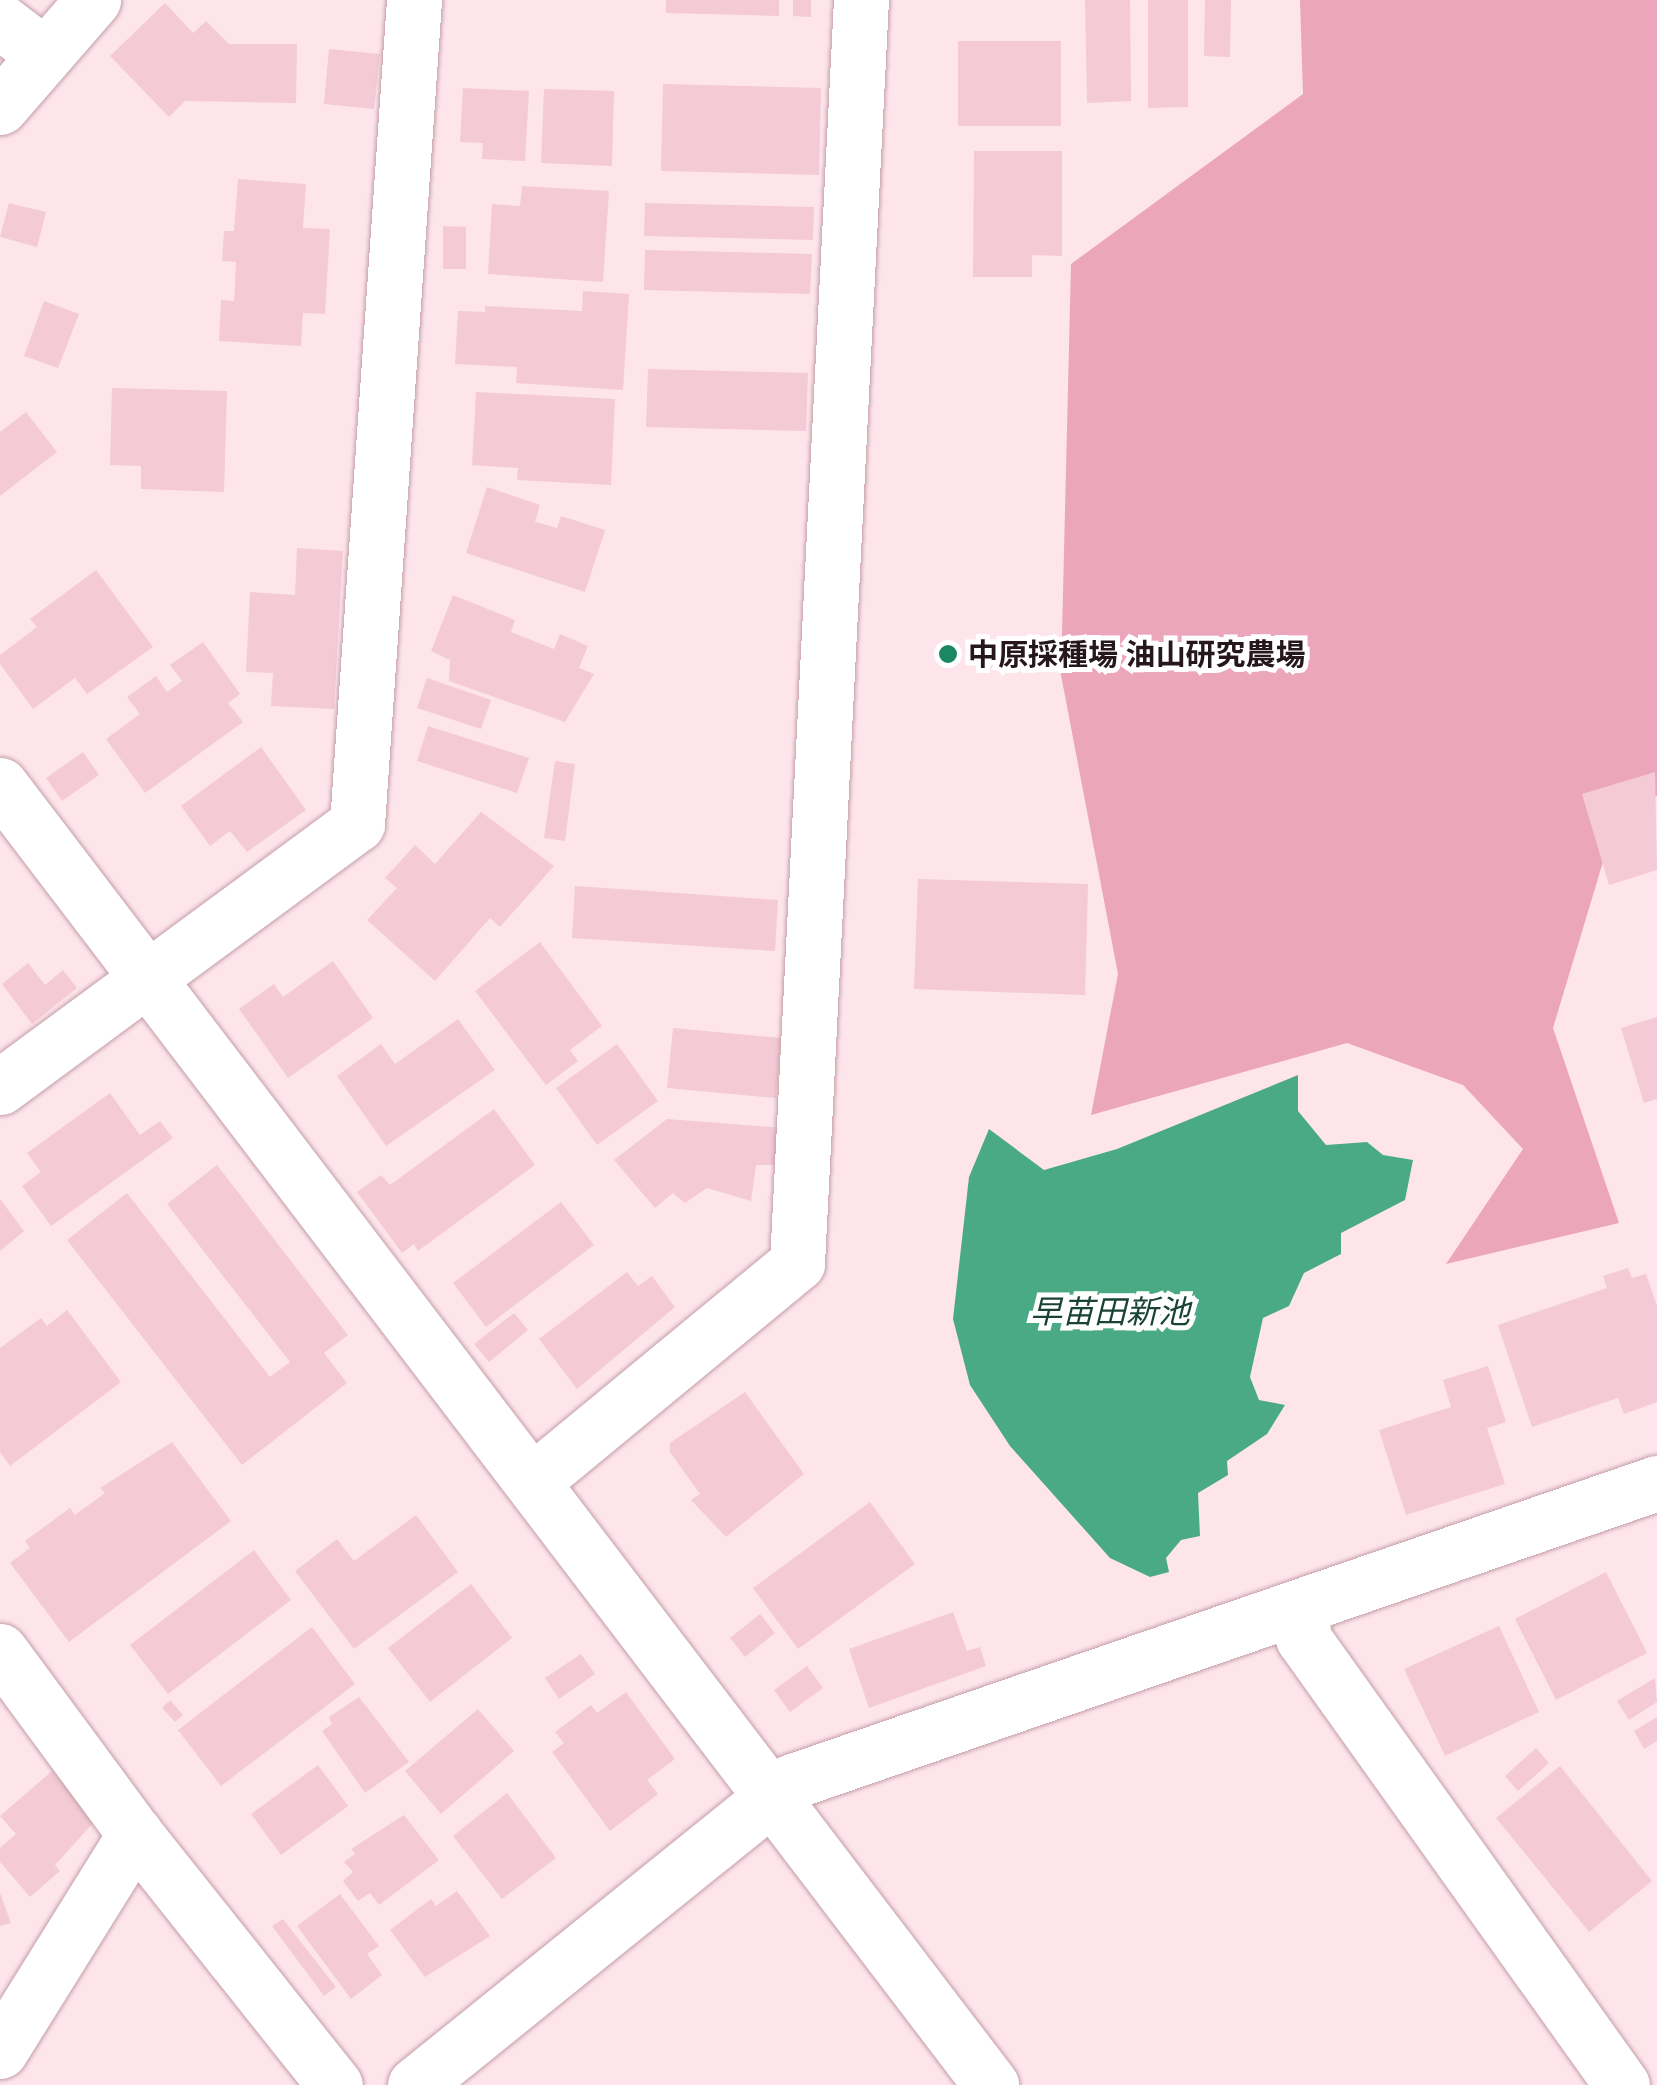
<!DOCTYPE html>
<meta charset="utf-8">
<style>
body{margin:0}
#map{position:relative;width:1657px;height:2085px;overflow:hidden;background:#fee5ec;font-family:"PT Sans","Noto Sans JP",sans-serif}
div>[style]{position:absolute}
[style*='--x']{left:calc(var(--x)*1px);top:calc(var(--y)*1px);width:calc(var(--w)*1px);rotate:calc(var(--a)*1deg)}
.green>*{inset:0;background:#eca6bb}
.water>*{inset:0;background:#4aaa86}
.building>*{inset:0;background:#f3cad5}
.roads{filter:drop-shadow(0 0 2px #c49ea8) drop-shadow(0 0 2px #c49ea8)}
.minor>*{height:55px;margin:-27.5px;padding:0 27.5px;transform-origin:27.5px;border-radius:27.5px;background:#fff}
.dots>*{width:28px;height:28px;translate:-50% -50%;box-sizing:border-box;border:5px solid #fff;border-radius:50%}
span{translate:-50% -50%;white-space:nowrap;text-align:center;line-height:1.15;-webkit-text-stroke:10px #fff;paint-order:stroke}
.poi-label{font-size:30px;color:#25171c;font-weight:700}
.left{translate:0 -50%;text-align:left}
.water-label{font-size:32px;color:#194333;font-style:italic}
</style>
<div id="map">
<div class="green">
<div style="clip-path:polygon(1300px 0,1657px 0,1657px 796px,1621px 802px,1553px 1028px,1619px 1223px,1446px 1264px,1523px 1149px,1463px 1085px,1347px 1043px,1091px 1115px,1118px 974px,1061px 675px,1071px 264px,1303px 94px)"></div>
</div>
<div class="water">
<div style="clip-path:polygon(1298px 1075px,1298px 1111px,1326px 1145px,1367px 1142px,1383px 1155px,1413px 1160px,1405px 1200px,1341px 1233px,1341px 1254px,1304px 1273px,1289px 1306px,1263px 1318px,1250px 1377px,1259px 1400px,1285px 1405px,1267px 1434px,1227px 1461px,1228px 1475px,1198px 1493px,1200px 1536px,1181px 1540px,1166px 1558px,1169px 1572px,1150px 1577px,1110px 1558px,1010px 1446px,970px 1385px,953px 1319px,969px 1177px,989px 1129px,1044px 1170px,1117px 1149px)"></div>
</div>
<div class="building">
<div style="clip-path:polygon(666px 0,779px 0,779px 16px,666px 13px)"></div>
<div style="clip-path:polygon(793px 0,811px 0,811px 17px,793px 16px)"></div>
<div style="clip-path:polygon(1085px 0,1130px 0,1131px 101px,1087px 103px)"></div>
<div style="clip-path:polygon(1148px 0,1188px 0,1188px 107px,1148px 108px)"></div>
<div style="clip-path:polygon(1205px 0,1231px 0,1230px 57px,1204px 56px)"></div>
<div style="clip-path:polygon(165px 3px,193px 33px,206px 21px,229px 44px,297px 44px,296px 103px,185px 101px,169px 117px,110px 56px)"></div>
<div style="clip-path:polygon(958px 41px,1061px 41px,1061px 126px,958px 126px)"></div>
<div style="clip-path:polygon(329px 49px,380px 54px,374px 109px,324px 104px)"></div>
<div style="clip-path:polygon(663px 84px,821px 88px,819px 175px,661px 171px)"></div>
<div style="clip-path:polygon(463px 88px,529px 91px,525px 161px,482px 159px,483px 143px,460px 142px)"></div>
<div style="clip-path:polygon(544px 89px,614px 91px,612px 166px,541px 163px)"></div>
<div style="clip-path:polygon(974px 151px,1062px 151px,1062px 256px,1032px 255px,1032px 277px,973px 277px)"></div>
<div style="clip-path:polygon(238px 179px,306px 184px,303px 228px,330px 229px,325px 314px,303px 313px,301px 346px,219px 341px,221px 300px,234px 301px,236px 262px,222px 261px,224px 231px,234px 231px)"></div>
<div style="clip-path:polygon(522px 186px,609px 191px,603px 282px,488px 274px,492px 204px,520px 206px)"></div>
<div style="clip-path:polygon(9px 203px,46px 212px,37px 247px,0 237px)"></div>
<div style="clip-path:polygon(645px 203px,814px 207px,813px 240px,644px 236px)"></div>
<div style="clip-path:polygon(443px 226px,466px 227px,466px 269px,443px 269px)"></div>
<div style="clip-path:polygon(645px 250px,812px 254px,810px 294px,644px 290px)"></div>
<div style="clip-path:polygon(583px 291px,629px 294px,623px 390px,516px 383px,517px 367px,455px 364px,458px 311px,485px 312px,485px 306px,582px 311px)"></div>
<div style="clip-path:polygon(44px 301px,79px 314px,58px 368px,24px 356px)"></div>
<div style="clip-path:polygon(648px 369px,808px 373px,806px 431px,646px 427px)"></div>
<div style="clip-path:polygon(112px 388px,227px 391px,224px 492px,141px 489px,141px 466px,110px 465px)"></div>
<div style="clip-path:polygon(476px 392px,615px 399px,611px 485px,517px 480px,518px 468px,472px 465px)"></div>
<div style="clip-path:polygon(26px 412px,57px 452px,0 496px,0 432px)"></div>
<div style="clip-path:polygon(487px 487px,540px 505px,535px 522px,557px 528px,561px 516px,605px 530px,585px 592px,466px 553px)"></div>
<div style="clip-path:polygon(297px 548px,343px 551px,334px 709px,271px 706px,273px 673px,246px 672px,250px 592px,295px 595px)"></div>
<div style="clip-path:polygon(96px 570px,153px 647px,87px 694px,75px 678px,33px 709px,0 664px,0 655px,37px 627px,30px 619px)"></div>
<div style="clip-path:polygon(453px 595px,515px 620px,511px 632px,554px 649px,560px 634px,588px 646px,579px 668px,594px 674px,565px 722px,449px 681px,450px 660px,431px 651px)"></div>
<div style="clip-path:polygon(203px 642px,240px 694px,228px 703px,243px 722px,145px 793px,106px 739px,140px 714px,127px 697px,156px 676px,167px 692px,182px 681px,170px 665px)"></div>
<div style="clip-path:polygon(427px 678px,491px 700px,481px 729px,417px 708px)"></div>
<div style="clip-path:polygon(428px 726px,529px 758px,517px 793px,417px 761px)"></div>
<div style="clip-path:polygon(261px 747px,306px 810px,247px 852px,230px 831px,210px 846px,181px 806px)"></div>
<div style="clip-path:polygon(83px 752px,99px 775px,62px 801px,46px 778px)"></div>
<div style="clip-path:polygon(555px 761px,575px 764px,565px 841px,544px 838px)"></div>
<div style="clip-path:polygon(1655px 772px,1657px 870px,1609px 885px,1582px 794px)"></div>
<div style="clip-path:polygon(481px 812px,554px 866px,500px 927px,490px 918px,435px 981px,367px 920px,397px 888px,385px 878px,415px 845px,435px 864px)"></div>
<div style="clip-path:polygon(918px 879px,1088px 884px,1085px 995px,914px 989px)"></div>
<div style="clip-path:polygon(575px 886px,778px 900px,775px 951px,572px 938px)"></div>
<div style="clip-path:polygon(540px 942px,602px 1026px,570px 1050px,578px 1061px,546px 1085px,475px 991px)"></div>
<div style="clip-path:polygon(333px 961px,373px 1018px,288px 1078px,239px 1009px,274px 984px,283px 997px)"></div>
<div style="clip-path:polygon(28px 963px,45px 985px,63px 970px,77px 988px,32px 1024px,2px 984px)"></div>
<div style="clip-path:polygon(1657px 1017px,1657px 1099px,1644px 1103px,1621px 1028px)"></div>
<div style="clip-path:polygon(458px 1019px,495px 1070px,386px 1146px,337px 1076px,381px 1044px,395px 1064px)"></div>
<div style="clip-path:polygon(673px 1028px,781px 1038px,776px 1098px,667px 1088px)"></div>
<div style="clip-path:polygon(617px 1044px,658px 1101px,597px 1145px,556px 1088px)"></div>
<div style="clip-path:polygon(110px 1093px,140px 1135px,160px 1121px,173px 1138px,51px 1226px,22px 1186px,41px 1172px,27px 1153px)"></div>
<div style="clip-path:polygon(494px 1109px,535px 1165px,418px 1251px,414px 1244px,402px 1253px,357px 1192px,381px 1175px,390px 1185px)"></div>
<div style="clip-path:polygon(667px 1119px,784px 1128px,780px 1165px,756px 1165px,751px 1201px,707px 1188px,685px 1203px,673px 1193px,655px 1208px,614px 1160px)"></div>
<div style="clip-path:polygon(217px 1165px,348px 1335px,324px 1353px,347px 1383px,242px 1465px,67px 1240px,127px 1193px,270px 1377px,290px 1362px,167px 1204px)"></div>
<div style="clip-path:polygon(0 1199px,24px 1231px,0 1251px)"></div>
<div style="clip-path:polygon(561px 1202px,594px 1245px,486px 1327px,453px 1283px)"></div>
<div style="clip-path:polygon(1628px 1268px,1632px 1278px,1646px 1274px,1657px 1306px,1657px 1402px,1624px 1414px,1618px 1398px,1532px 1427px,1498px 1325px,1607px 1288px,1603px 1276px)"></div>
<div style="clip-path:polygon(627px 1272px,638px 1286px,652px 1276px,675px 1307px,577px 1389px,539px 1339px)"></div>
<div style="clip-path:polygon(67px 1310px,121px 1382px,10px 1466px,0 1452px,0 1348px,41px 1318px,47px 1326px)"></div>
<div style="clip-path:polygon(514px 1313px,528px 1330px,489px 1362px,474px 1344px)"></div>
<div style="clip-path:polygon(1488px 1366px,1506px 1422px,1487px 1428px,1505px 1484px,1406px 1515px,1379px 1430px,1451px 1407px,1443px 1380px)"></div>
<div style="clip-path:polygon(745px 1392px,804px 1474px,726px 1537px,691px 1500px,700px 1494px,670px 1452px,670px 1443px)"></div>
<div style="clip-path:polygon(172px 1442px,231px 1521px,69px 1642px,10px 1563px,30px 1548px,25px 1541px,70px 1508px,75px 1515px,105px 1493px,100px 1488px)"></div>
<div style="clip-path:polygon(870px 1502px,915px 1564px,798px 1649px,753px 1588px)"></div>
<div style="clip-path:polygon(416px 1515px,458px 1572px,354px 1649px,295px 1571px,337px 1539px,354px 1561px)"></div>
<div style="clip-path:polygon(254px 1550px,291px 1600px,168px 1694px,130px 1645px)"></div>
<div style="clip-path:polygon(1606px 1572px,1647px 1653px,1556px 1700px,1515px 1619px)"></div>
<div style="clip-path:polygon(471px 1584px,512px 1638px,430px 1702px,388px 1648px)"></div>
<div style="clip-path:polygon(953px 1612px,967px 1651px,980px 1647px,986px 1666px,869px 1708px,849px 1649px)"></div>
<div style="clip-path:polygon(760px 1614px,775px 1633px,745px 1657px,730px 1638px)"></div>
<div style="clip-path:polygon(1499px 1626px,1539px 1712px,1445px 1756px,1404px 1669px)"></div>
<div style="clip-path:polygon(312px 1627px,355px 1684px,221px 1786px,178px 1730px)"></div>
<div style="clip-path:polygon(581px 1654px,595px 1674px,559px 1699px,545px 1678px)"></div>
<div style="clip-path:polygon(807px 1666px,823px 1688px,790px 1712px,774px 1690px)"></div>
<div style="clip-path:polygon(1655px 1678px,1657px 1702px,1629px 1720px,1617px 1701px)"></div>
<div style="clip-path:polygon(626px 1692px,675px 1759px,647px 1780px,658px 1794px,610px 1831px,552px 1752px,564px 1743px,555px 1732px,591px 1705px,597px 1713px)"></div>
<div style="clip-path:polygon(359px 1697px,409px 1762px,365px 1793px,322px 1731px,332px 1724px,329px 1717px)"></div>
<div style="clip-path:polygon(170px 1700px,183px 1715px,175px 1722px,162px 1708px)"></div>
<div style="clip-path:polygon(478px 1709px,514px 1751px,441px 1814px,405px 1771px)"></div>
<div style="clip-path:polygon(1657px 1717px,1657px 1741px,1644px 1749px,1634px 1731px)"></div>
<div style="clip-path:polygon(1536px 1748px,1549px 1763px,1518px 1791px,1505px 1776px)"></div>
<div style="clip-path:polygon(318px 1765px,348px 1806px,281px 1855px,251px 1814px)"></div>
<div style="clip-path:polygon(1560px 1766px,1652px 1881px,1589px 1932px,1496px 1818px)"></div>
<div style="clip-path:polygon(52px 1771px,95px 1821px,55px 1865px,60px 1871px,30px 1897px,0 1862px,0 1848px,16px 1834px,0 1816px)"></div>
<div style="clip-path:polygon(507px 1793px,556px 1858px,502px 1899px,453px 1836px)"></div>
<div style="clip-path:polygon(404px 1815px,439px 1860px,379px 1905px,370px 1893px,358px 1901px,343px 1881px,353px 1872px,344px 1862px,355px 1854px,351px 1849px)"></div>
<div style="clip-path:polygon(457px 1891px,490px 1936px,425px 1977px,390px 1930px,431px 1899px,436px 1906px)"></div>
<div style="clip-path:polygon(0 1893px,11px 1923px,0 1926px)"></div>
<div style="clip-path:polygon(340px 1894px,379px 1946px,367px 1954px,382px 1975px,351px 1999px,297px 1926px)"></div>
<div style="clip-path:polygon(283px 1919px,336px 1987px,324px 1996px,272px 1926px)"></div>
</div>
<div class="roads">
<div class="minor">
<div style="--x:0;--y:21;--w:56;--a:37.1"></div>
<div style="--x:0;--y:107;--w:142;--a:-49"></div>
<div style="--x:0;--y:785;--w:1635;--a:52.68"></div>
<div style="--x:0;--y:1087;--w:443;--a:-36.4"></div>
<div style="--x:357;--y:824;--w:826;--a:-86.04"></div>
<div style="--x:534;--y:1480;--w:341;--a:-39.5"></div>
<div style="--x:797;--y:1263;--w:1265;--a:-87.1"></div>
<div style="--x:1302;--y:1608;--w:30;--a:88"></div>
<div style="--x:1303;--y:1638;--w:549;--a:54.49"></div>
<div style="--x:0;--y:1651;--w:227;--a:53.6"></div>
<div style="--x:135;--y:1834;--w:321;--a:51.5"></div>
<div style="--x:0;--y:2051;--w:256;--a:-58.1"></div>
<div style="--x:415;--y:2085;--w:482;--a:-38.9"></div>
<div style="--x:790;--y:1782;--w:917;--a:-19.03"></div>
</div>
</div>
<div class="dots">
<div style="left:948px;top:654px;background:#1c8764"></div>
</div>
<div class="poi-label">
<span class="left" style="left:968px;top:654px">中原採種場 油山研究農場</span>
</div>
<div class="water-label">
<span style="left:1110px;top:1311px">早苗田新池</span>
</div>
</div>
